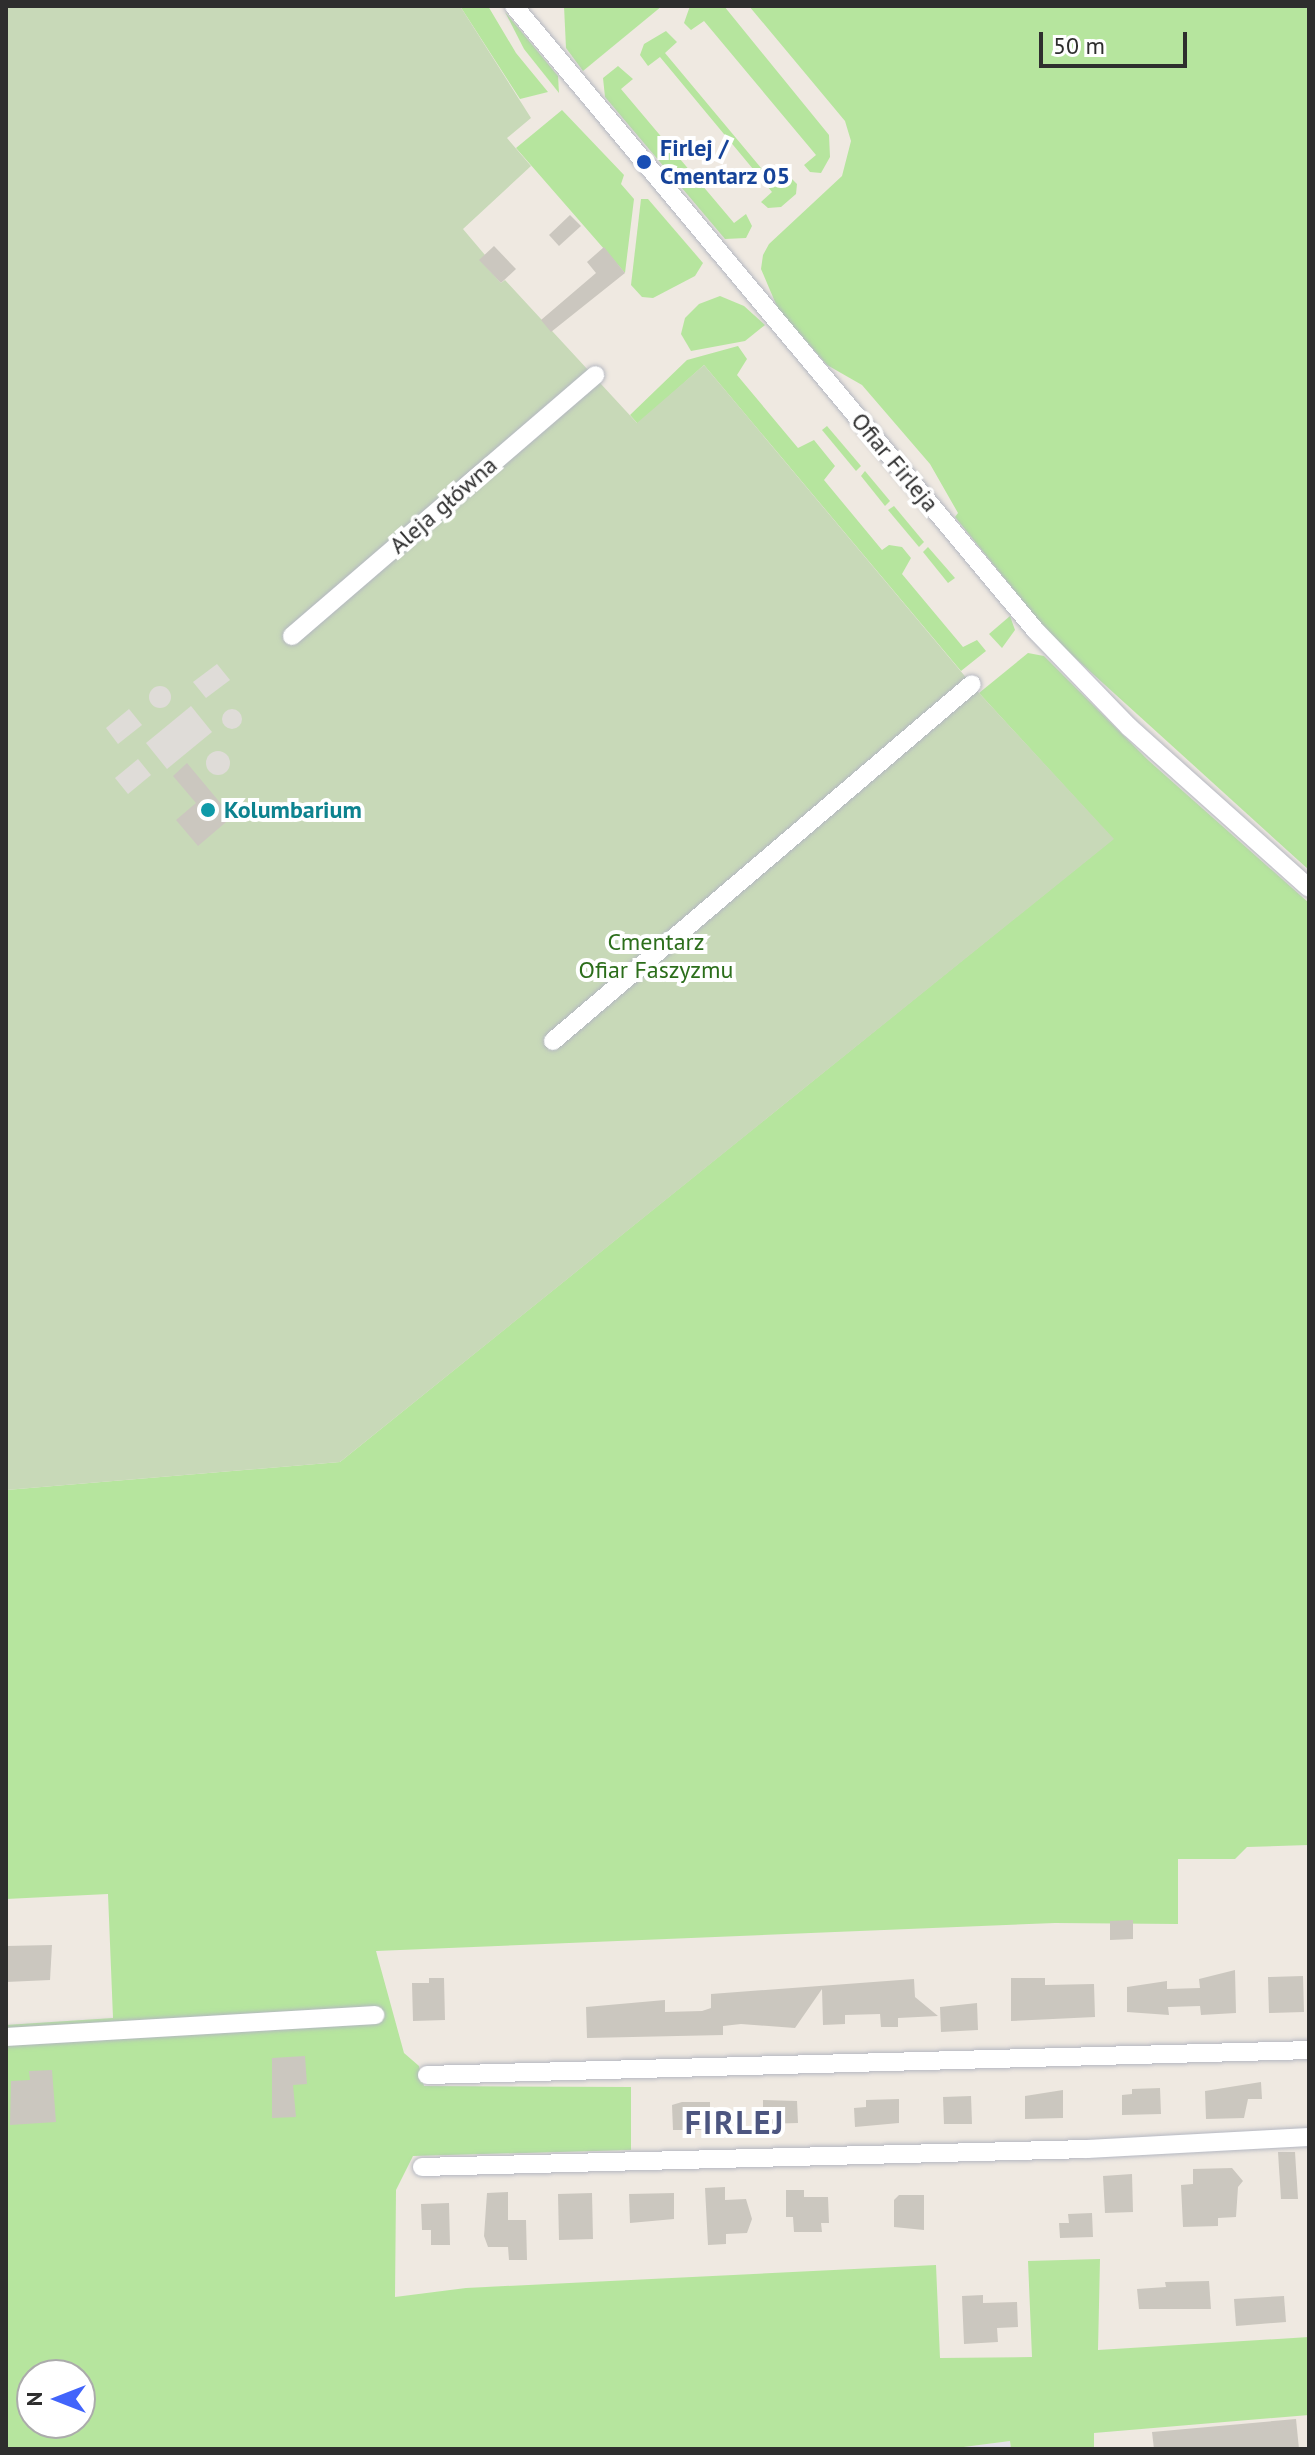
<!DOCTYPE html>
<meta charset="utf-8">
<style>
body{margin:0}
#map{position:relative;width:1315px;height:2455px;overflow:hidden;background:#efe9e1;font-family:"PT Sans",sans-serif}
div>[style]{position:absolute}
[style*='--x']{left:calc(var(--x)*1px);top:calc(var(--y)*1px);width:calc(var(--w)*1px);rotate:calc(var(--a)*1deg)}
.industrial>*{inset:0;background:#e3e1e8}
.green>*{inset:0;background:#b6e59e}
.cemetery>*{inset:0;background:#c8d9b8}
.plaza>*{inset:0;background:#dfdcd8}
.round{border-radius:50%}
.building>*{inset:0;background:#cbc7bf}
.roads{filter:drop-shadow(0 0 2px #b4b7c1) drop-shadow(0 0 2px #b4b7c1)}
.street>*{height:18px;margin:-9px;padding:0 9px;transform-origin:9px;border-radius:9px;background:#fff}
.dots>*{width:22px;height:22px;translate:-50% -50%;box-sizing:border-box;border:4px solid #fff;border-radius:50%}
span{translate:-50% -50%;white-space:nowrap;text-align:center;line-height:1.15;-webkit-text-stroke:8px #fff;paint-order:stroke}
.transit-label{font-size:24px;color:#164399;font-weight:700}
.left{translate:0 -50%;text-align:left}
.street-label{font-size:24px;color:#2e2e2e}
.culture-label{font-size:24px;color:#0d838f;font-weight:700}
.park-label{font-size:24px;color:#2c6e1b}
.district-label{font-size:32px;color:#4d5680;font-weight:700;letter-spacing:2px}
.frame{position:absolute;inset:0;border:8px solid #2e2e2e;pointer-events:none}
.north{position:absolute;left:16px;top:2359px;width:80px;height:80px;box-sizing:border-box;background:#fff;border:2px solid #ababab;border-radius:50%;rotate:270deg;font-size:22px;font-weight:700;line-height:32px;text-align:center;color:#2e2e2e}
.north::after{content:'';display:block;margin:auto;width:28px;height:36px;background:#4264fb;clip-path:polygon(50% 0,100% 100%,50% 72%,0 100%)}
.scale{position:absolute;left:1039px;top:32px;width:148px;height:36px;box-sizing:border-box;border:4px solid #2e2e2e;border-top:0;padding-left:10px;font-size:24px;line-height:28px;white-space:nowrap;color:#2e2e2e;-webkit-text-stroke:6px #fff;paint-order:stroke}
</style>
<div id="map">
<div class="industrial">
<div style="clip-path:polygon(1010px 2441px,1011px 2449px,948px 2449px)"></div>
</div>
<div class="green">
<div style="clip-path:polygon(460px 6px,488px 6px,516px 53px,548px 92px,520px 99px)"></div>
<div style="clip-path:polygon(564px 6px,662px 6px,583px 71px,566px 48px)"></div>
<div style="clip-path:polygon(690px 6px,724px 6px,829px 135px,830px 157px,821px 173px,810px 172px,804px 165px,816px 155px,704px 21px,691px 30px,684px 23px)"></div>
<div style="clip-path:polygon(749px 6px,1309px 6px,1309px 870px,1051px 636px,955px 517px,958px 513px,930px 464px,862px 385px,827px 365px,778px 309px,761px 269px,763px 255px,769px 244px,842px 176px,851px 141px,845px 121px)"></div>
<div style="clip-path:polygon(505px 12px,558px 76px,559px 93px,524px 49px)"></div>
<div style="clip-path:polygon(666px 31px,677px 42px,665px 53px,777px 187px,790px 177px,797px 184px,796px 194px,781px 207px,768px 208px,761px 202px,772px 192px,660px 57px,648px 66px,640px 55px,644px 44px)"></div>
<div style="clip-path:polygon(618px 66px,633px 79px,621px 89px,734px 223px,746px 214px,752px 226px,746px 238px,725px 239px,605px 97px,603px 78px)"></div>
<div style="clip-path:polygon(562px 110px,624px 175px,621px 184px,634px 199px,625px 273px,516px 148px)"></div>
<div style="clip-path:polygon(641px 199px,648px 199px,703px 263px,695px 276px,653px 298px,642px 297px,631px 285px)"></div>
<div style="clip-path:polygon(720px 296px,744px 306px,765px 325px,745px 341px,691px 351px,681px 334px,685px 318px,699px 304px)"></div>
<div style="clip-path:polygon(738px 346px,747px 359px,737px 375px,798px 448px,814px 440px,835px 466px,824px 480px,882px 550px,889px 545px,902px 547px,911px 558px,902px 574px,963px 647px,977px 640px,986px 651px,961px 671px,704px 365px,638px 424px,630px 415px,687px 360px)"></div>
<div style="clip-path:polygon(827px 426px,861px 466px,856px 471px,822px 430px)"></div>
<div style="clip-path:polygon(865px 471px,890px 501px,885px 506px,861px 476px)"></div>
<div style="clip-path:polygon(894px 506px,924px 542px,919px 547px,888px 510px)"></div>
<div style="clip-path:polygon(928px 547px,955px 578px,948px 583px,923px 552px)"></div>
<div style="clip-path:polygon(1010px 616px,1015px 630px,1002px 648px,989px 634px)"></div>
<div style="clip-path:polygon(evenodd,1028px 653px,1044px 656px,1148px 760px,1309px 903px,1309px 1845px,1247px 1847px,1235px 1859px,1178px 1859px,1178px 1924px,1055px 1923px,376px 1951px,404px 2053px,419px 2066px,424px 2086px,631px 2087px,631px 2150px,413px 2156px,396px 2190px,395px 2297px,466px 2288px,936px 2265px,940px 2358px,1032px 2357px,1028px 2261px,1100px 2259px,1098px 2350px,1309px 2337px,1309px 2415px,1094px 2433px,1094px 2449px,1011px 2449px,1010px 2441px,948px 2449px,6px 2449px,6px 2025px,113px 2018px,108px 1894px,6px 1899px,6px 1490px,340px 1462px,1113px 839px,979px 693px,1028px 653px,32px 2375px,80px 2375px,80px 2423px,32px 2423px,32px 2375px)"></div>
</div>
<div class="cemetery">
<div style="clip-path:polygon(6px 6px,460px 6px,531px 118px,507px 138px,531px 166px,463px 229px,485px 255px,480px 260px,501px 283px,505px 280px,637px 423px,704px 365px,979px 693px,1114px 839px,340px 1462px,6px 1490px)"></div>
</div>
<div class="plaza">
<div style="clip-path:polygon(217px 664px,230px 680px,206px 698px,193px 682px)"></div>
<div class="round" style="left:149px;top:686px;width:22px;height:22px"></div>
<div style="clip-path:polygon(191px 706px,212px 732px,167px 769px,146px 743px)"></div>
<div class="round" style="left:222px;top:709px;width:20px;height:20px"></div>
<div style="clip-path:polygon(129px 709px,142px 725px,118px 744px,106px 728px)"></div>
<div class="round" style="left:206px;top:751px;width:24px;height:24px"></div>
<div style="clip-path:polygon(138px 759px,151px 775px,128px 794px,115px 778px)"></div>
</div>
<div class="building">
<div style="clip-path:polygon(570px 215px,581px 226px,559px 246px,549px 235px)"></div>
<div style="clip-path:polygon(494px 246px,516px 269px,501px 283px,479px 260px)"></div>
<div style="clip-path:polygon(604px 247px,625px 273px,551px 332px,541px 320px,596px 273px,587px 262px)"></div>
<div style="clip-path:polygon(187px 763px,232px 817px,198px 846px,176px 820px,196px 803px,173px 776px)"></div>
<div style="clip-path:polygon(1133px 1920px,1133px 1939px,1110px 1940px,1110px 1921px)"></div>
<div style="clip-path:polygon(52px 1945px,50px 1980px,6px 1982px,6px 1946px)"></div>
<div style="clip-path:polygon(1235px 1970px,1236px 2013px,1201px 2015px,1200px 2006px,1168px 2007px,1169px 2015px,1127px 2012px,1127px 1987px,1167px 1981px,1167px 1989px,1200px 1988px,1199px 1979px)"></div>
<div style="clip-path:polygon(1303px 1976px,1304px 2012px,1269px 2013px,1268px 1977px)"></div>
<div style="clip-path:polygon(429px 1978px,444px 1978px,445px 2020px,413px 2021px,412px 1983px,429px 1983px)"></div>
<div style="clip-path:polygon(1011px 1978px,1045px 1978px,1045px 1985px,1094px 1984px,1095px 2017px,1011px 2021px)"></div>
<div style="clip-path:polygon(914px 1979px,915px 1997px,938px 2016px,898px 2018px,898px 2027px,881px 2027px,880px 2014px,845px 2015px,845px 2024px,823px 2025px,822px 1989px,795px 2028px,741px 2024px,723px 2026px,723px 2035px,587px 2038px,586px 2007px,665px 2000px,665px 2012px,702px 2011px,711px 2008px,711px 1994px)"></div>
<div style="clip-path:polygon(977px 2003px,978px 2030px,941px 2032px,940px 2007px)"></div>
<div style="clip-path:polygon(305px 2056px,307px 2084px,293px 2085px,296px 2117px,272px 2118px,272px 2058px)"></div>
<div style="clip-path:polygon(52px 2070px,56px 2122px,10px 2125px,11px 2081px,30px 2080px,29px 2071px)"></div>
<div style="clip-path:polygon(1261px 2082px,1262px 2099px,1248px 2099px,1244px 2118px,1206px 2119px,1205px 2091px)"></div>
<div style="clip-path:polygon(1160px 2088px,1161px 2114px,1122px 2115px,1122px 2095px,1132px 2094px,1132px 2089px)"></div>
<div style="clip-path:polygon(1063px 2090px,1063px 2118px,1025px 2119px,1025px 2096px)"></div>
<div style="clip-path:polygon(971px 2096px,972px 2124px,944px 2124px,943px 2097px)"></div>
<div style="clip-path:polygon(899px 2099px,899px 2123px,855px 2127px,854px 2108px,866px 2107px,866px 2100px)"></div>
<div style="clip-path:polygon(763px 2100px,797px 2101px,798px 2123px,763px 2124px)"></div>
<div style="clip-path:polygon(682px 2102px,710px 2102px,710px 2130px,673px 2130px,672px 2105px)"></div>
<div style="clip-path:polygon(1278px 2152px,1295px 2152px,1298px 2199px,1281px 2199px)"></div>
<div style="clip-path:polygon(1232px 2168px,1243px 2181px,1238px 2187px,1236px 2217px,1218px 2218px,1218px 2226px,1183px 2227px,1181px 2185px,1193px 2184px,1193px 2169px)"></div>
<div style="clip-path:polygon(1132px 2174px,1133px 2212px,1105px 2213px,1103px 2176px)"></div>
<div style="clip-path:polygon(725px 2187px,725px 2200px,746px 2199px,752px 2219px,747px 2233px,726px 2234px,726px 2244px,708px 2245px,705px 2188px)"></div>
<div style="clip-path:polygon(786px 2190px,804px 2190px,804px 2197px,828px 2197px,829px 2223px,821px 2223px,822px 2232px,794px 2232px,793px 2217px,786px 2217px)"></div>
<div style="clip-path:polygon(508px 2192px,508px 2220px,526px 2220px,527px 2260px,509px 2260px,508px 2247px,488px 2247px,484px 2236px,487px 2193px)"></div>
<div style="clip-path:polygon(592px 2193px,593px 2239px,559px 2240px,558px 2194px)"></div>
<div style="clip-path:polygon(674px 2193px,674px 2219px,630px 2223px,629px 2194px)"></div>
<div style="clip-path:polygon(899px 2195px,924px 2195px,924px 2230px,894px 2227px,894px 2200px)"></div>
<div style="clip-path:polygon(449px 2203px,450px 2245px,431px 2245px,431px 2230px,422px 2230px,421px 2204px)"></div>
<div style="clip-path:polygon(1092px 2213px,1093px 2237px,1060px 2238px,1059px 2223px,1069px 2223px,1068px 2214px)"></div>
<div style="clip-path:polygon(1209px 2281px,1211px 2309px,1139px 2309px,1137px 2289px,1166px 2287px,1165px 2282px)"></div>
<div style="clip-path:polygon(983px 2295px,983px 2303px,1017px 2302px,1018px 2327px,997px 2328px,998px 2342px,964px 2344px,962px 2296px)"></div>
<div style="clip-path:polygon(1284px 2296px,1286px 2322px,1236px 2326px,1234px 2299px)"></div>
<div style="clip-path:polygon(1296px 2419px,1299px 2449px,1154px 2449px,1152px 2432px)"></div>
</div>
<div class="roads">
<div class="street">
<div style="--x:514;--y:6;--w:814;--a:50.13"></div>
<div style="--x:1036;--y:631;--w:134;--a:45.9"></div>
<div style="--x:1129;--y:727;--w:241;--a:41.8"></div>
<div style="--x:292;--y:636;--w:400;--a:-40.7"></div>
<div style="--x:553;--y:1041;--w:550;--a:-40.43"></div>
<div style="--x:6;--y:2037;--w:370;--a:-3.4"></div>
<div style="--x:427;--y:2075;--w:882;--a:-1.62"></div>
<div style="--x:422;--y:2167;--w:665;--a:-1.55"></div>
<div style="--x:1087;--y:2149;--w:222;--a:-3.1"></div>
</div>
</div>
<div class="dots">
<div style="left:644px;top:162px;background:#1a4fb4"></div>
<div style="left:208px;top:810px;background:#0f9aa8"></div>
</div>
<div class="transit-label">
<span class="left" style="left:660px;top:162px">Firlej /<br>Cmentarz 05</span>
</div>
<div class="street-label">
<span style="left:895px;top:462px;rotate:50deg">Ofiar Firleja</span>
<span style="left:443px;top:505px;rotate:-41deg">Aleja główna</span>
</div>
<div class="culture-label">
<span class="left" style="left:224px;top:810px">Kolumbarium</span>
</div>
<div class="park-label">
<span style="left:656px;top:956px">Cmentarz<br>Ofiar Faszyzmu</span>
</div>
<div class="district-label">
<span style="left:735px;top:2122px">FIRLEJ</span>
</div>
<div class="frame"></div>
<div class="north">N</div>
<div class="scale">50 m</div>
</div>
